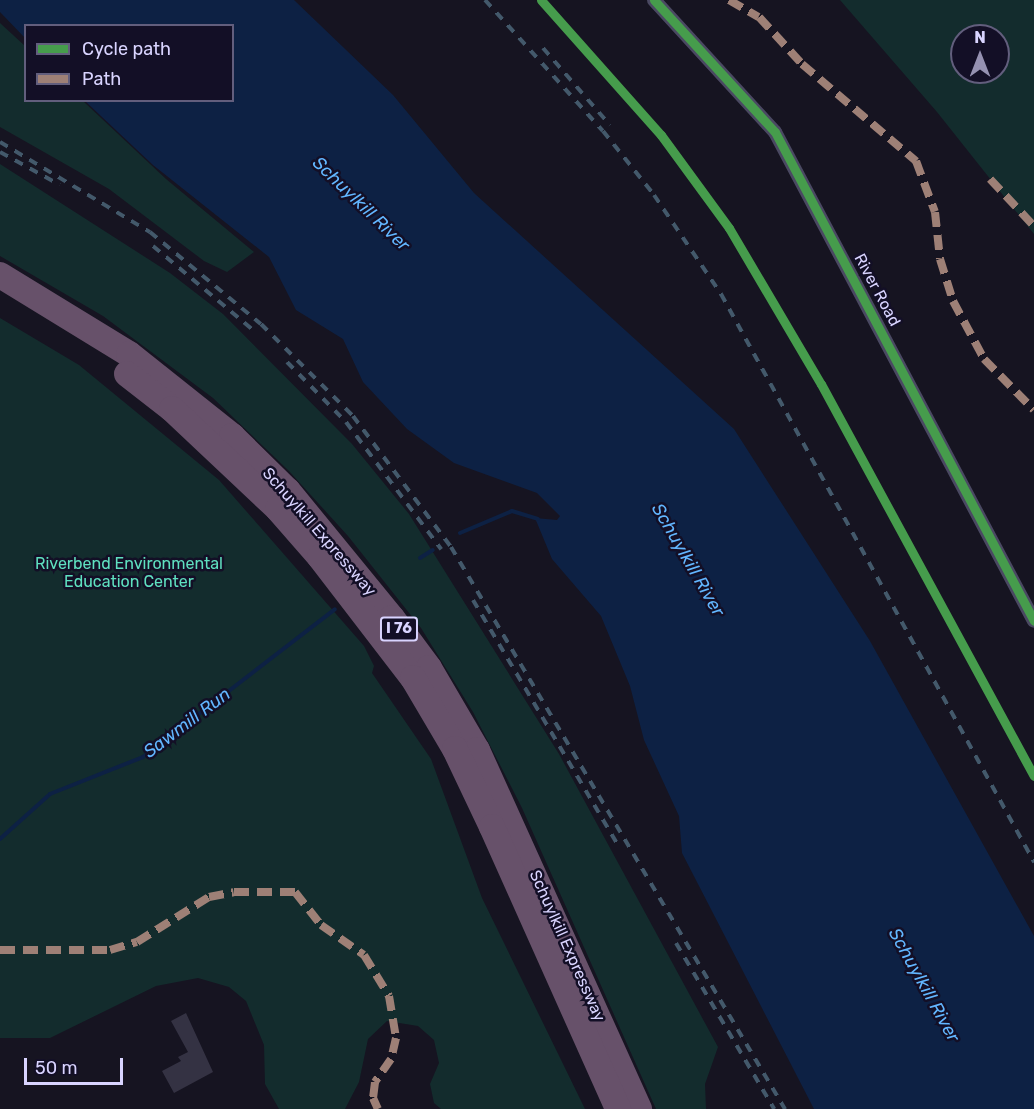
<!DOCTYPE html>
<style>
body{margin:0}
#map{position:relative;width:1034px;height:1109px;overflow:hidden;background:#161421;font-family:Rubik,sans-serif}
div>[style]{position:absolute}
[style*='--x']{left:calc(var(--x)*1px);top:calc(var(--y)*1px);width:calc(var(--w)*1px);rotate:calc(var(--a)*1deg)}
.green>*{inset:0;background:#132c2d}
.water>*{inset:0;background:#0d2144}
.stream>*{height:4px;margin:-2px;padding:0 2px;transform-origin:2px;border-radius:2px;background:#0d2144}
.building>*{inset:0;background:#343243}
.minor>*{height:14px;margin:-7px;padding:0 7px;transform-origin:7px;border-radius:7px;background:#4a4962}
.motorway>*{height:26px;margin:-13px;padding:0 13px;transform-origin:13px;border-radius:13px;background:#67516a}
.rail>*{height:4px;margin-top:-2px;transform-origin:0;background:repeating-linear-gradient(90deg,#43596b 0 9px,transparent 0 17px)}
.quiet>*{height:8px;margin-top:-4px;transform-origin:0;background:repeating-linear-gradient(90deg,#9e8076 0 15px,transparent 0 23px)}
.cycleway>*{height:9px;margin:-4.5px;padding:0 4.5px;transform-origin:4.5px;border-radius:4.5px;background:#469c4c}
span{translate:-50% -50%;white-space:nowrap;text-align:center;line-height:1.15;-webkit-text-stroke:5px #130f26;paint-order:stroke}
.shield-label span{padding:2px 4px;background:#130f26;border:2px solid;border-radius:4px;-webkit-text-stroke-width:0}
.shield-label{font-size:15px;color:#d9d4ff;font-weight:700}
.street-label{font-size:16px;color:#d9d4ff}
.park-label{font-size:16px;color:#5fe0c0}
.water-label{font-size:18px;color:#62b6ff;font-style:italic}
.legend{position:absolute;left:24px;top:24px;width:210px;height:78px;box-sizing:border-box;background:#130f26;border:2px solid #625e7d;margin:0;padding:8px 10px;list-style:none;font-size:18px;color:#d9d4ff}
.legend li{display:flex;align-items:center;gap:12px;height:30px}
.legend b{width:30px;border:2px solid #625e7d}
.north{position:absolute;left:950px;top:24px;width:60px;height:60px;box-sizing:border-box;background:#130f26;border:2px solid #625e7d;border-radius:50%;rotate:0deg;font-size:16px;font-weight:700;line-height:24px;text-align:center;color:#d9d4ff}
.north::after{content:'';display:block;margin:auto;width:21px;height:27px;background:#9591b1;clip-path:polygon(50% 0,100% 100%,50% 72%,0 100%)}
.scale{position:absolute;left:24px;top:1058px;width:99px;height:27px;box-sizing:border-box;border:3px solid #d9d4ff;border-top:0;padding-left:8px;font-size:18px;line-height:21px;white-space:nowrap;color:#d9d4ff;-webkit-text-stroke:4px #130f26;paint-order:stroke}
</style>
<div id="map">
<div class="green">
<div style="clip-path:polygon(evenodd,840px 0,1034px 0,1034px 234px,937px 112px,840px 0,962px 36px,998px 36px,998px 72px,962px 72px,962px 36px)"></div>
<div style="clip-path:polygon(0 23px,25px 46px,26px 100px,83px 101px,166px 179px,254px 252px,227px 272px,204px 261px,109px 189px,0 127px)"></div>
<div style="clip-path:polygon(0 164px,170px 273px,223px 314px,352px 444px,409px 514px,559px 754px,718px 1047px,705px 1084px,706px 1109px,656px 1109px,522px 808px,473px 712px,421px 628px,348px 536px,289px 471px,213px 398px,103px 316px,0 256px)"></div>
<div style="clip-path:polygon(0 318px,79px 365px,219px 480px,364px 646px,374px 666px,372px 673px,431px 759px,482px 898px,585px 1109px,441px 1109px,434px 1103px,430px 1084px,439px 1063px,434px 1040px,418px 1026px,387px 1021px,368px 1039px,359px 1082px,345px 1109px,279px 1109px,265px 1084px,264px 1045px,246px 1001px,229px 987px,198px 978px,156px 986px,50px 1038px,0 1038px)"></div>
</div>
<div class="water">
<div style="clip-path:polygon(0 0,294px 0,393px 95px,474px 193px,734px 429px,870px 641px,1034px 936px,1034px 1109px,814px 1109px,682px 853px,679px 816px,644px 740px,630px 686px,601px 616px,552px 559px,535px 518px,557px 520px,560px 516px,537px 493px,454px 463px,407px 429px,363px 382px,343px 339px,296px 310px,269px 257px,153px 165px,85px 101px,232px 100px,232px 26px,26px 26px,25px 38px,0 12px)"></div>
</div>
<div class="stream">
<div style="--x:460;--y:533;--w:56;--a:-22.9"></div>
<div style="--x:512;--y:511;--w:27;--a:17"></div>
<div style="--x:420;--y:558;--w:15;--a:-32"></div>
<div style="--x:0;--y:839;--w:67;--a:-42"></div>
<div style="--x:50;--y:794;--w:100;--a:-21.7"></div>
<div style="--x:143;--y:757;--w:242;--a:-37.6"></div>
</div>
<div class="building">
<div style="clip-path:polygon(186px 1013px,213px 1072px,174px 1093px,162px 1071px,181px 1061px,178px 1057px,188px 1052px,171px 1021px)"></div>
</div>
<div class="minor">
<div style="--x:654;--y:0;--w:179;--a:47.5"></div>
<div style="--x:775;--y:132;--w:553;--a:62.09"></div>
</div>
<div class="motorway">
<div style="--x:0;--y:275;--w:151;--a:31.5"></div>
<div style="--x:129;--y:354;--w:132;--a:38.5"></div>
<div style="--x:232;--y:436;--w:78;--a:44.5"></div>
<div style="--x:288;--y:491;--w:164;--a:50.7"></div>
<div style="--x:392;--y:618;--w:62;--a:53.5"></div>
<div style="--x:429;--y:668;--w:95;--a:59.7"></div>
<div style="--x:477;--y:750;--w:394;--a:65.7"></div>
<div style="--x:127;--y:374;--w:57;--a:37.9"></div>
<div style="--x:172;--y:409;--w:146;--a:43.3"></div>
<div style="--x:278;--y:509;--w:64;--a:48.8"></div>
<div style="--x:320;--y:557;--w:153;--a:52.5"></div>
<div style="--x:413;--y:678;--w:82;--a:59.4"></div>
<div style="--x:455;--y:749;--w:86;--a:64.6"></div>
<div style="--x:492;--y:827;--w:309;--a:65.9"></div>
</div>
<div class="rail">
<div style="--x:485;--y:0;--w:176;--a:48"></div>
<div style="--x:603;--y:131;--w:82;--a:51.4"></div>
<div style="--x:654;--y:195;--w:120;--a:55.9"></div>
<div style="--x:721;--y:294;--w:649;--a:61.14"></div>
<div style="--x:543;--y:48;--w:102;--a:49"></div>
<div style="--x:0;--y:142;--w:175;--a:31"></div>
<div style="--x:150;--y:232;--w:144;--a:39.7"></div>
<div style="--x:261;--y:324;--w:130;--a:45"></div>
<div style="--x:353;--y:416;--w:164;--a:53.2"></div>
<div style="--x:451;--y:547;--w:654;--a:59.28"></div>
<div style="--x:0;--y:152;--w:68;--a:28.8"></div>
<div style="--x:153;--y:246;--w:129;--a:40"></div>
<div style="--x:287;--y:362;--w:84;--a:45.5"></div>
<div style="--x:346;--y:422;--w:159;--a:53.2"></div>
<div style="--x:473;--y:600;--w:285;--a:59.4"></div>
<div style="--x:676;--y:943;--w:193;--a:59.4"></div>
</div>
<div class="quiet">
<div style="--x:729;--y:0;--w:34;--a:30"></div>
<div style="--x:759;--y:17;--w:64;--a:47.5"></div>
<div style="--x:802;--y:64;--w:150;--a:40.4"></div>
<div style="--x:916;--y:161;--w:54;--a:69.6"></div>
<div style="--x:935;--y:212;--w:47;--a:83.9"></div>
<div style="--x:940;--y:259;--w:44;--a:72.8"></div>
<div style="--x:953;--y:301;--w:66;--a:61.9"></div>
<div style="--x:984;--y:359;--w:71;--a:45.6"></div>
<div style="--x:990;--y:179;--w:64;--a:46.9"></div>
<div style="--x:0;--y:950;--w:110;--a:0"></div>
<div style="--x:110;--y:950;--w:28;--a:-17"></div>
<div style="--x:137;--y:942;--w:85;--a:-32"></div>
<div style="--x:209;--y:897;--w:25;--a:-11"></div>
<div style="--x:234;--y:892;--w:61;--a:0"></div>
<div style="--x:295;--y:892;--w:42;--a:51.8"></div>
<div style="--x:321;--y:925;--w:52;--a:34.9"></div>
<div style="--x:364;--y:955;--w:48;--a:58.6"></div>
<div style="--x:389;--y:996;--w:43;--a:80.5"></div>
<div style="--x:396;--y:1038;--w:22;--a:103"></div>
<div style="--x:391;--y:1059;--w:28;--a:125"></div>
<div style="--x:375;--y:1082;--w:16;--a:97"></div>
<div style="--x:373;--y:1098;--w:12;--a:66"></div>
</div>
<div class="cycleway">
<div style="--x:541;--y:0;--w:181;--a:48.4"></div>
<div style="--x:661;--y:135;--w:115;--a:53.8"></div>
<div style="--x:729;--y:228;--w:181;--a:59.5"></div>
<div style="--x:821;--y:384;--w:446;--a:61.5"></div>
<div style="--x:654;--y:0;--w:179;--a:47.5"></div>
<div style="--x:775;--y:132;--w:553;--a:62.09"></div>
</div>
<div class="shield-label">
<span style="left:399px;top:629px">I 76</span>
</div>
<div class="street-label">
<span style="left:877px;top:290px;rotate:62deg">River Road</span>
<span style="left:319px;top:532px;rotate:49deg">Schuylkill Expressway</span>
<span style="left:567px;top:946px;rotate:66deg">Schuylkill Expressway</span>
</div>
<div class="park-label">
<span style="left:129px;top:573px">Riverbend Environmental<br>Education Center</span>
</div>
<div class="water-label">
<span style="left:361px;top:204px;rotate:44deg">Schuylkill River</span>
<span style="left:688px;top:560px;rotate:60deg">Schuylkill River</span>
<span style="left:187px;top:723px;rotate:-37deg">Sawmill Run</span>
<span style="left:924px;top:985px;rotate:61deg">Schuylkill River</span>
</div>
<ul class="legend">
<li><b style="height:8px;background:#469c4c"></b>Cycle path</li>
<li><b style="height:8px;background:#9e8076"></b>Path</li>
</ul>
<div class="north">N</div>
<div class="scale">50 m</div>
</div>
